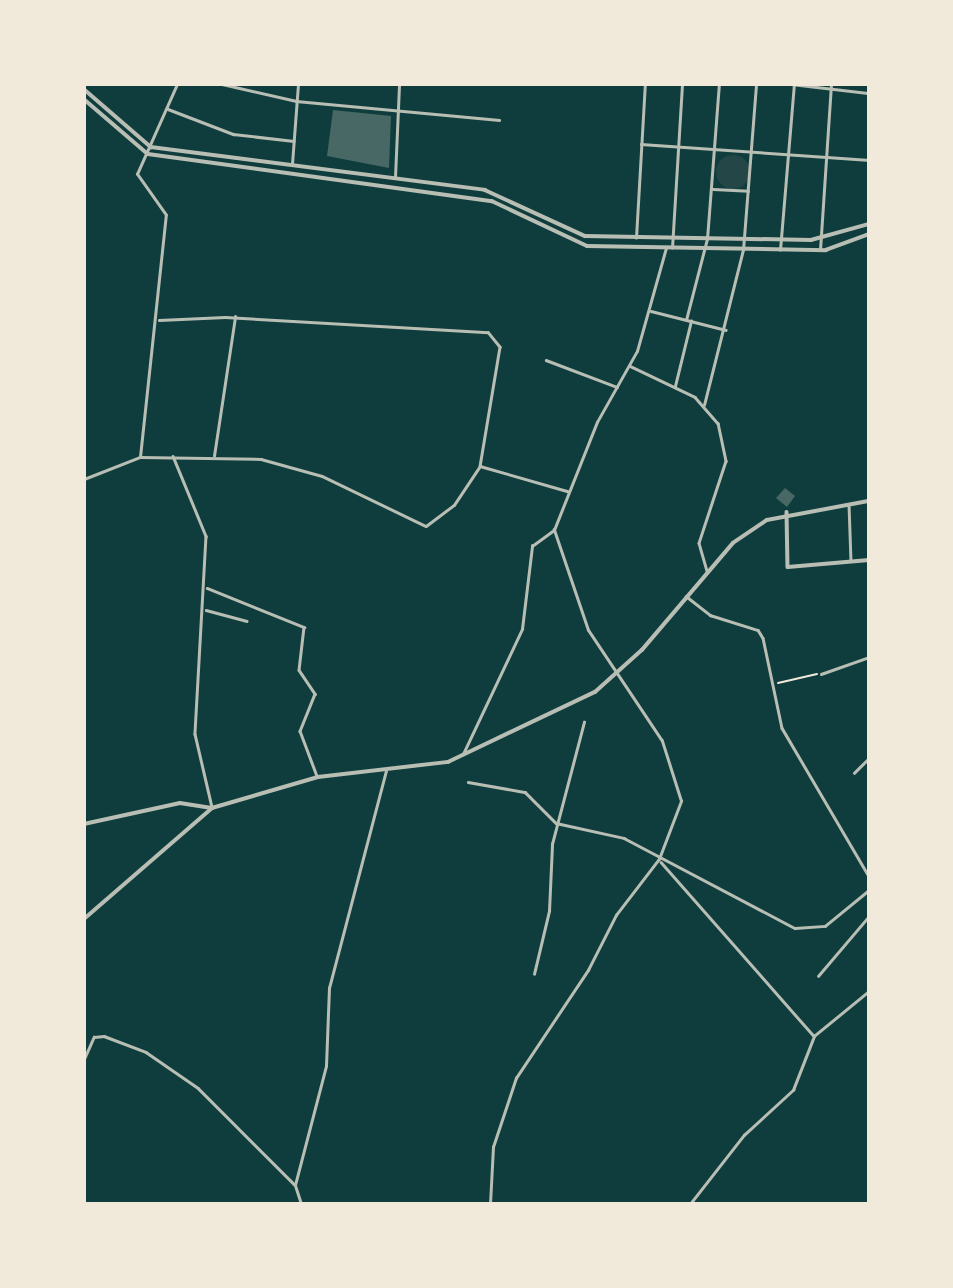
<!DOCTYPE html>
<style>
body{margin:0}
#map{position:relative;width:953px;height:1288px;overflow:hidden;background:#0f3d3e;font-family:"Source Sans 3",sans-serif}
div>[style]{position:absolute}
[style*='--x']{left:calc(var(--x)*1px);top:calc(var(--y)*1px);width:calc(var(--w)*1px);rotate:calc(var(--a)*1deg)}
.green>*{inset:0;background:#244646}
.round{border-radius:50%}
.building>*{inset:0;background:#486865}
.path>*{height:2px;margin:-1px;padding:0 1px;transform-origin:1px;border-radius:1px;background:#f1e9da}
.minor>*{height:2.5px;margin:-1.25px;padding:0 1.25px;transform-origin:1.25px;border-radius:1.25px;background:#b8beb3}
.tertiary>*{height:3.5px;margin:-1.75px;padding:0 1.75px;transform-origin:1.75px;border-radius:1.75px;background:#b8beb3}
span{translate:-50% -50%;white-space:nowrap;text-align:center;line-height:1.15;-webkit-text-stroke:5px #f1e9da;paint-order:stroke}
.frame{position:absolute;inset:0;border:86px solid #f1e9da;pointer-events:none}
</style>
<div id="map">
<div class="green">
<div class="round" style="left:716px;top:155px;width:34px;height:34px"></div>
</div>
<div class="building">
<div style="clip-path:polygon(333px 110px,391px 116px,389px 168px,327px 156px)"></div>
<div style="clip-path:polygon(785px 488px,795px 496px,787px 507px,776px 498px)"></div>
</div>
<div class="path">
<div style="--x:778;--y:683;--w:40;--a:-13"></div>
</div>
<div class="minor">
<div style="--x:222;--y:84;--w:76;--a:12.9"></div>
<div style="--x:296;--y:101;--w:204;--a:5.3"></div>
<div style="--x:791;--y:84;--w:79;--a:6.6"></div>
<div style="--x:168;--y:109;--w:70;--a:21"></div>
<div style="--x:233;--y:134;--w:61;--a:6.5"></div>
<div style="--x:641;--y:144;--w:229;--a:4"></div>
<div style="--x:292;--y:164;--w:80;--a:-85.7"></div>
<div style="--x:395;--y:177;--w:93;--a:-87.5"></div>
<div style="--x:713;--y:189;--w:35;--a:3"></div>
<div style="--x:636;--y:238;--w:154;--a:-86.7"></div>
<div style="--x:672;--y:248;--w:164;--a:-86.5"></div>
<div style="--x:780;--y:250;--w:167;--a:-85.2"></div>
<div style="--x:820;--y:250;--w:166;--a:-86.2"></div>
<div style="--x:651;--y:311;--w:77;--a:14.2"></div>
<div style="--x:159;--y:320;--w:66;--a:-2.6"></div>
<div style="--x:225;--y:317;--w:263;--a:3.3"></div>
<div style="--x:488;--y:332;--w:19;--a:51"></div>
<div style="--x:500;--y:347;--w:121;--a:99.5"></div>
<div style="--x:686;--y:320;--w:84;--a:-75.5"></div>
<div style="--x:707;--y:239;--w:155;--a:-85.6"></div>
<div style="--x:546;--y:360;--w:76;--a:20.8"></div>
<div style="--x:630;--y:366;--w:72;--a:25.5"></div>
<div style="--x:695;--y:397;--w:35;--a:49"></div>
<div style="--x:718;--y:423;--w:39;--a:78"></div>
<div style="--x:726;--y:461;--w:86;--a:108.2"></div>
<div style="--x:699;--y:543;--w:29;--a:74"></div>
<div style="--x:675;--y:386;--w:67;--a:-76.2"></div>
<div style="--x:704;--y:405;--w:160;--a:-75.9"></div>
<div style="--x:743;--y:250;--w:167;--a:-85.5"></div>
<div style="--x:173;--y:456;--w:87;--a:67.6"></div>
<div style="--x:206;--y:536;--w:198;--a:93.2"></div>
<div style="--x:195;--y:734;--w:75;--a:76.9"></div>
<div style="--x:214;--y:456;--w:141;--a:-81.4"></div>
<div style="--x:140;--y:457;--w:243;--a:-83.9"></div>
<div style="--x:166;--y:215;--w:50;--a:-125.3"></div>
<div style="--x:137;--y:174;--w:98;--a:-66"></div>
<div style="--x:84;--y:479;--w:60;--a:-21.4"></div>
<div style="--x:140;--y:457;--w:121;--a:0.9"></div>
<div style="--x:261;--y:459;--w:63;--a:15.6"></div>
<div style="--x:322;--y:476;--w:115;--a:25.7"></div>
<div style="--x:426;--y:526;--w:35;--a:-37"></div>
<div style="--x:454;--y:505;--w:47;--a:-56.3"></div>
<div style="--x:480;--y:466;--w:91;--a:16"></div>
<div style="--x:849;--y:504;--w:56;--a:88"></div>
<div style="--x:207;--y:588;--w:105;--a:21.9"></div>
<div style="--x:304;--y:627;--w:43;--a:96.6"></div>
<div style="--x:299;--y:670;--w:29;--a:56"></div>
<div style="--x:315;--y:694;--w:40;--a:112"></div>
<div style="--x:300;--y:731;--w:48;--a:69.3"></div>
<div style="--x:686;--y:596;--w:31;--a:38"></div>
<div style="--x:710;--y:615;--w:50;--a:17.4"></div>
<div style="--x:758;--y:630;--w:9;--a:58"></div>
<div style="--x:763;--y:638;--w:92;--a:78.1"></div>
<div style="--x:782;--y:728;--w:172;--a:59.6"></div>
<div style="--x:206;--y:610;--w:42;--a:15"></div>
<div style="--x:821;--y:674;--w:51;--a:-19.5"></div>
<div style="--x:463;--y:754;--w:138;--a:-64.7"></div>
<div style="--x:522;--y:629;--w:84;--a:-83.1"></div>
<div style="--x:532;--y:546;--w:27;--a:-36"></div>
<div style="--x:854;--y:773;--w:21;--a:-45"></div>
<div style="--x:468;--y:782;--w:58;--a:10"></div>
<div style="--x:525;--y:792;--w:44;--a:45"></div>
<div style="--x:556;--y:823;--w:70;--a:12.4"></div>
<div style="--x:624;--y:838;--w:193;--a:27.8"></div>
<div style="--x:795;--y:928;--w:30;--a:-4"></div>
<div style="--x:825;--y:926;--w:57;--a:-39.3"></div>
<div style="--x:661;--y:862;--w:230;--a:48.7"></div>
<div style="--x:534;--y:974;--w:65;--a:-76.6"></div>
<div style="--x:549;--y:911;--w:67;--a:-87.4"></div>
<div style="--x:552;--y:844;--w:126;--a:-75.3"></div>
<div style="--x:818;--y:976;--w:79;--a:-49.6"></div>
<div style="--x:84;--y:1059;--w:24;--a:-66"></div>
<div style="--x:94;--y:1037;--w:10;--a:-6"></div>
<div style="--x:104;--y:1036;--w:45;--a:20.9"></div>
<div style="--x:146;--y:1052;--w:63;--a:34.7"></div>
<div style="--x:198;--y:1088;--w:137;--a:45"></div>
<div style="--x:301;--y:1204;--w:20;--a:-108"></div>
<div style="--x:295;--y:1185;--w:123;--a:-75.4"></div>
<div style="--x:326;--y:1066;--w:78;--a:-87.8"></div>
<div style="--x:329;--y:988;--w:224;--a:-75.3"></div>
<div style="--x:490;--y:1204;--w:57;--a:-87"></div>
<div style="--x:493;--y:1147;--w:73;--a:-71.6"></div>
<div style="--x:516;--y:1078;--w:130;--a:-56.3"></div>
<div style="--x:588;--y:970;--w:62;--a:-63"></div>
<div style="--x:616;--y:915;--w:71;--a:-52.5"></div>
<div style="--x:659;--y:859;--w:62;--a:-69.2"></div>
<div style="--x:681;--y:801;--w:63;--a:-107.6"></div>
<div style="--x:662;--y:741;--w:133;--a:-123.7"></div>
<div style="--x:588;--y:630;--w:106;--a:-108.8"></div>
<div style="--x:554;--y:530;--w:116;--a:-68.3"></div>
<div style="--x:597;--y:422;--w:81;--a:-60.6"></div>
<div style="--x:637;--y:351;--w:107;--a:-74.3"></div>
<div style="--x:690;--y:1204;--w:88;--a:-52"></div>
<div style="--x:744;--y:1135;--w:67;--a:-42.6"></div>
<div style="--x:793;--y:1090;--w:58;--a:-68.7"></div>
<div style="--x:814;--y:1036;--w:71;--a:-39.3"></div>
</div>
<div class="tertiary">
<div style="--x:84;--y:89;--w:89;--a:40.9"></div>
<div style="--x:151;--y:147;--w:337;--a:7.3"></div>
<div style="--x:485;--y:190;--w:110;--a:24.7"></div>
<div style="--x:585;--y:236;--w:226;--a:1"></div>
<div style="--x:811;--y:240;--w:60;--a:-15.4"></div>
<div style="--x:84;--y:99;--w:84;--a:40.7"></div>
<div style="--x:148;--y:154;--w:347;--a:7.8"></div>
<div style="--x:492;--y:201;--w:105;--a:25.3"></div>
<div style="--x:587;--y:246;--w:239;--a:1"></div>
<div style="--x:826;--y:250;--w:46;--a:-20.4"></div>
<div style="--x:787;--y:512;--w:55;--a:89"></div>
<div style="--x:788;--y:567;--w:81;--a:-4.9"></div>
<div style="--x:84;--y:824;--w:98;--a:-12.3"></div>
<div style="--x:180;--y:803;--w:32;--a:9"></div>
<div style="--x:84;--y:919;--w:169;--a:-40.9"></div>
<div style="--x:212;--y:808;--w:110;--a:-16.3"></div>
<div style="--x:318;--y:777;--w:131;--a:-6.6"></div>
<div style="--x:448;--y:762;--w:163;--a:-25.5"></div>
<div style="--x:595;--y:692;--w:63;--a:-41.8"></div>
<div style="--x:642;--y:650;--w:140;--a:-49.6"></div>
<div style="--x:733;--y:543;--w:41;--a:-34.1"></div>
<div style="--x:767;--y:520;--w:104;--a:-10.6"></div>
</div>
<div class="frame"></div>
</div>
